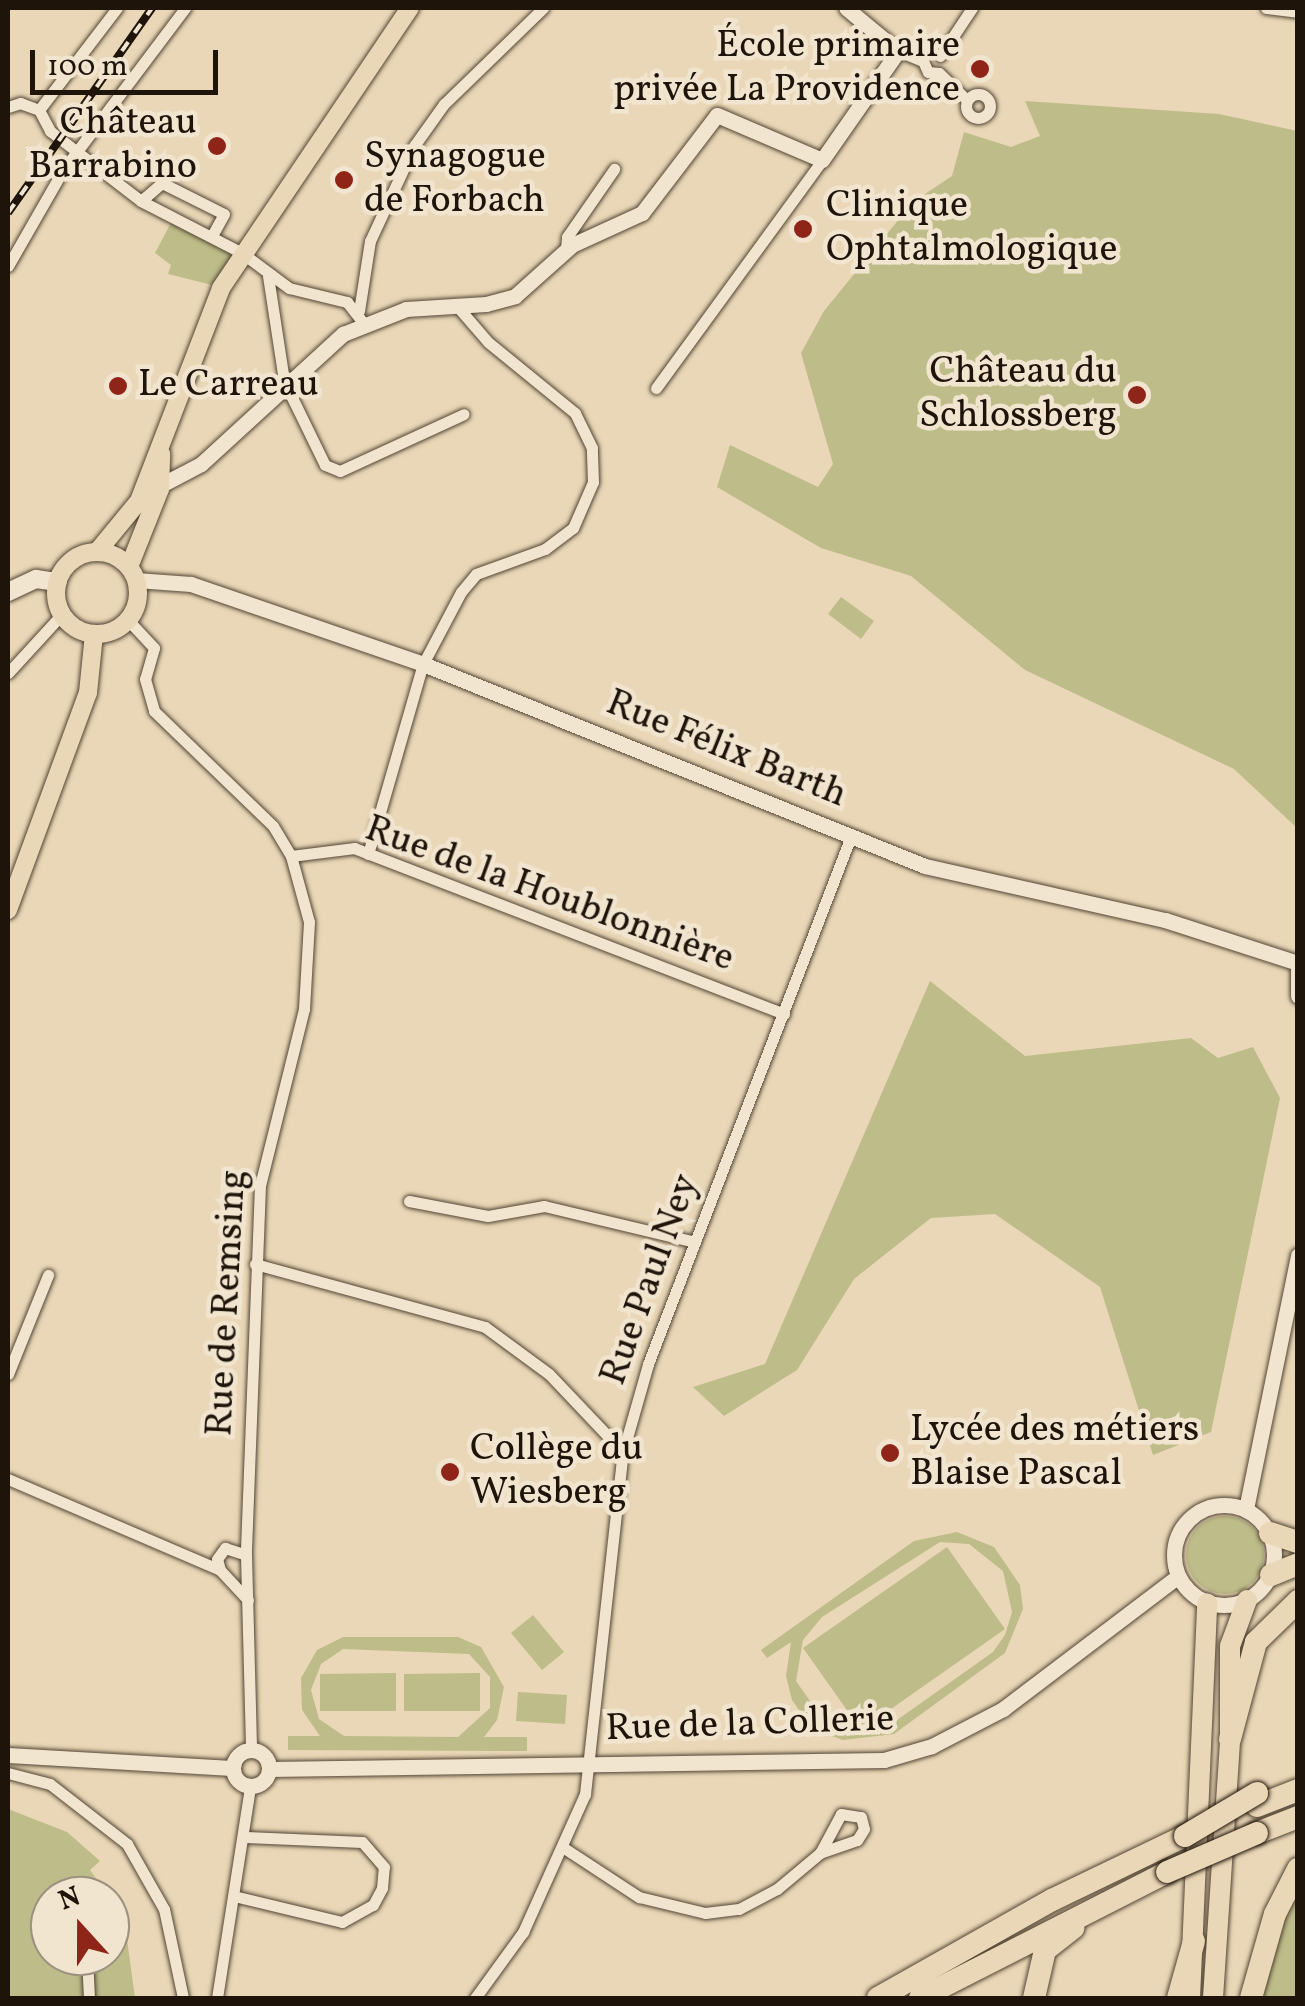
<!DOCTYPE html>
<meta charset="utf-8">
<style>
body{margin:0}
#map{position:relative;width:1305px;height:2006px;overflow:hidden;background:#ead7b7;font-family:Vollkorn,serif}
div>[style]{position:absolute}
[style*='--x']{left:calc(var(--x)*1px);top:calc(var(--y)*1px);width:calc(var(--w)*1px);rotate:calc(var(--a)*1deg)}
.green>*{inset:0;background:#bebc89}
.round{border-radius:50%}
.roads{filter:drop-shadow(0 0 2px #514534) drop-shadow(0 0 2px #514534)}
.minor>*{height:11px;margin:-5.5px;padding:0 5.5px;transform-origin:5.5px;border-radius:5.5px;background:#f1e5d0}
.minor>.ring{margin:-5.5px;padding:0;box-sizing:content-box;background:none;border:11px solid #f1e5d0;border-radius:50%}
.tertiary>*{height:15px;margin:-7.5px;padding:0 7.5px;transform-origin:7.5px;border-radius:7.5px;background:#f1e5d0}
.tertiary>.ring{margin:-7.5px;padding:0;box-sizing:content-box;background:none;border:15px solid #f1e5d0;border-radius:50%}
.secondary>*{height:18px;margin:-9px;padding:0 9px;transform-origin:9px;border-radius:9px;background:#f1e5d0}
.primary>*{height:18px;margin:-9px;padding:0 9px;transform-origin:9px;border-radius:9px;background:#ead7b7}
.primary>.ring{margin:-9px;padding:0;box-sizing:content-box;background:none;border:18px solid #ead7b7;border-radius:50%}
.trunk>*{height:20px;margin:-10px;padding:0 10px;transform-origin:10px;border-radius:10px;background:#ead7b7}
.motorway>*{height:22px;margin:-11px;padding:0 11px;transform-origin:11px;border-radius:11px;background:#ead7b7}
.rail>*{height:8px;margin-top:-4px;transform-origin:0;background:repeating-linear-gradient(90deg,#f1e5d0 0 11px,#1e1409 0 22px);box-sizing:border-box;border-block:2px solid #1e1409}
.bridges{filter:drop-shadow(0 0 2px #1e1409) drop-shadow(0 0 2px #1e1409)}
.motorway-bridge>*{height:22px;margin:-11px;padding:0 11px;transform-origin:11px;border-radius:11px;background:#ead7b7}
.dots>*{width:28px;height:28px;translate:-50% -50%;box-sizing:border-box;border:5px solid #f1e5d0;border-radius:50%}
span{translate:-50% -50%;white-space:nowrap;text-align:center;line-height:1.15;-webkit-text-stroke:9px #f1e5d0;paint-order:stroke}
.poi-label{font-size:38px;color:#1e1409}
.right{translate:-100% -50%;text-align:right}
.left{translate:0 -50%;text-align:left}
.street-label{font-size:38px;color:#1e1409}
.frame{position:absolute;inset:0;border:10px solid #1e1409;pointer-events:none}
.north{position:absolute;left:30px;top:1876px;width:100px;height:100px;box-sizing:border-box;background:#f1e5d0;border:2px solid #9d9180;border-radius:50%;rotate:339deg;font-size:28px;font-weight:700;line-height:40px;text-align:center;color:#1e1409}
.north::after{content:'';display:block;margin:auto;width:35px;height:45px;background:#8f2418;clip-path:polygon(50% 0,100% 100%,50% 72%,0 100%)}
.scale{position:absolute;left:30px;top:50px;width:188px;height:45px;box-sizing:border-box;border:5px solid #1e1409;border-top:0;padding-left:12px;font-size:30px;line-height:35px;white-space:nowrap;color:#1e1409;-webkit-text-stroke:8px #f1e5d0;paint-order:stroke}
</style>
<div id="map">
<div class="green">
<div style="clip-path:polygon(1025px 101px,1219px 114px,1297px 131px,1297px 828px,1234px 769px,1025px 670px,911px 576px,821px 548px,717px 487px,730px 445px,818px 487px,833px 464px,801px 353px,824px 311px,913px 202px,952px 176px,964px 132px,1011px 147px,1040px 136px)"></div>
<div style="clip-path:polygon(173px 219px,235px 252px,216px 286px,168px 274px,171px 265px,155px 253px)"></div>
<div style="clip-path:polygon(841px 597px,874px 621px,861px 639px,828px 614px)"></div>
<div style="clip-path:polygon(930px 981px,1025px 1056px,1191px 1038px,1218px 1058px,1253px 1047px,1280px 1098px,1211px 1432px,1153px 1455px,1100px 1287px,995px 1214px,931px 1218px,854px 1279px,797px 1370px,724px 1416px,693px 1387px,765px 1364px)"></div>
<div class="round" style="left:1186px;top:1516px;width:78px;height:78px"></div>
<div style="clip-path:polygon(evenodd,957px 1532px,994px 1547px,1020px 1585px,1023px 1609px,1005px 1653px,894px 1734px,843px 1740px,812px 1729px,792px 1700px,786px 1676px,791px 1642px,767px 1658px,761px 1650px,914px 1541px,957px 1532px,940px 1542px,969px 1544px,1003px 1571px,1012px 1612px,1005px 1635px,993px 1652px,890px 1725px,857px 1732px,826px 1724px,796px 1681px,803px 1640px,822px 1617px,940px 1542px)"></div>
<div style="clip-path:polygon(947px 1547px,1005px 1629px,861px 1730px,803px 1648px)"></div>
<div style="clip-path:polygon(533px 1615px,564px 1652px,542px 1670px,511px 1633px)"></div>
<div style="clip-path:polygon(evenodd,343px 1637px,458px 1637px,481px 1647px,504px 1687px,497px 1720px,484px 1737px,527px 1737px,527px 1751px,288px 1750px,288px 1736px,320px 1736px,302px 1710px,301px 1678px,317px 1650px,343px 1637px,343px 1649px,469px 1654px,490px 1677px,490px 1708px,458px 1737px,344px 1736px,319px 1719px,311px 1690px,321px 1664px,343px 1649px)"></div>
<div style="clip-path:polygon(396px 1673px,396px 1711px,320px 1711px,320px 1674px)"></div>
<div style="clip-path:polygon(480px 1673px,480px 1711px,404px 1711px,404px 1674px)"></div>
<div style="clip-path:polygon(518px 1692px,567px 1695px,565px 1724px,516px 1721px)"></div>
<div style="clip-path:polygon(8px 1809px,67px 1832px,100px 1861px,90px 1870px,109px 1896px,50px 1896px,50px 1956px,110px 1956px,110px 1898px,126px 1932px,135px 1998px,8px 1998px)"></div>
<div style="clip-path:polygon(1297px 1882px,1297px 1998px,1262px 1998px,1279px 1930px)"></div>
</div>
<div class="roads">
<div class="minor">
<div style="--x:117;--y:8;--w:128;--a:127.4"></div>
<div style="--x:39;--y:110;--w:24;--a:62"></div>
<div style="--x:50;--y:131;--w:115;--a:37.6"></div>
<div style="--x:141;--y:201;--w:114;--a:27.2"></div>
<div style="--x:242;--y:253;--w:59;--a:36.7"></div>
<div style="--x:289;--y:288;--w:60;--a:13.6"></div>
<div style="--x:347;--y:302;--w:28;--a:52"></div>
<div style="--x:1266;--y:8;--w:32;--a:7"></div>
<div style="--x:898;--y:51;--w:27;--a:22"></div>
<div style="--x:923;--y:61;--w:12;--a:66"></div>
<div style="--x:928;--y:72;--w:11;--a:5"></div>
<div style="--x:939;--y:73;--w:39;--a:44"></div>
<div style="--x:940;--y:56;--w:58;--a:-56.3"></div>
<div class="ring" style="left:966px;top:94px;width:13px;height:13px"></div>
<div style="--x:8;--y:107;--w:13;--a:-18"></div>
<div style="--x:20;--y:103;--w:20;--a:20"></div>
<div style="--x:141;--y:201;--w:28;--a:-41"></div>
<div style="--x:162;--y:183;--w:69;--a:26.6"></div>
<div style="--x:224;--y:214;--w:26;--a:119"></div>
<div style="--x:566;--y:249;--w:12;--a:-85"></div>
<div style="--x:567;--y:237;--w:83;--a:-55.3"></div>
<div style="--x:8;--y:266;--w:111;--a:-60.2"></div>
<div style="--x:63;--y:170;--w:203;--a:-53"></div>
<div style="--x:268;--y:276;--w:106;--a:81.3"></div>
<div style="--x:284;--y:381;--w:93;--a:64"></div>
<div style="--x:325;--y:465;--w:16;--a:22"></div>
<div style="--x:340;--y:471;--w:136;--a:-24.7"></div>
<div style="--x:359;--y:311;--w:71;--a:-81.1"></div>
<div style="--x:370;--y:241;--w:105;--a:-65.1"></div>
<div style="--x:414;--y:146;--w:52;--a:-54.5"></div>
<div style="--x:444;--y:104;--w:138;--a:-44.1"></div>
<div style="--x:656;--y:388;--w:282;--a:-53.9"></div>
<div style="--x:128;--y:620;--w:38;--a:47"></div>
<div style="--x:154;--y:648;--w:32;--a:106"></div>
<div style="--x:145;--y:679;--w:33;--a:74"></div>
<div style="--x:154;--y:711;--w:165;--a:44"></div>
<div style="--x:273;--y:826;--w:35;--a:59"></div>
<div style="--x:291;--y:856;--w:68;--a:74.7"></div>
<div style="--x:309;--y:922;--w:87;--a:93.3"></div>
<div style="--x:304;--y:1009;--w:181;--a:104"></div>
<div style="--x:260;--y:1185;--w:370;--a:92.2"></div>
<div style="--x:246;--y:1555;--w:195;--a:88.5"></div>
<div style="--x:8;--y:673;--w:80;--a:-47.5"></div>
<div style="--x:368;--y:854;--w:198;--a:-73.9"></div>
<div style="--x:423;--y:664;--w:81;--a:-62.2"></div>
<div style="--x:461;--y:592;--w:23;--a:-50"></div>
<div style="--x:476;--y:574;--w:73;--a:-19.9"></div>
<div style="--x:545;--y:549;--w:35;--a:-37"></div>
<div style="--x:573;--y:528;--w:50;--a:-66.5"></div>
<div style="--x:593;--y:482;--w:34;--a:-92"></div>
<div style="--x:592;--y:448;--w:39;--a:-116"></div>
<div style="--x:575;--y:413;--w:112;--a:-140.8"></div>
<div style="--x:488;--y:342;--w:49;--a:-130.9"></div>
<div style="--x:291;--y:856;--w:64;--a:-7.2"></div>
<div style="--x:354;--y:848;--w:461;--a:21.1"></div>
<div style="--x:409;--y:1201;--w:80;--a:10.8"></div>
<div style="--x:488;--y:1216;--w:57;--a:-10.1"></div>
<div style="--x:544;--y:1206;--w:155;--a:13.4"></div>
<div style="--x:255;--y:1264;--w:238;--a:15.3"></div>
<div style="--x:485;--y:1327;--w:79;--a:36.3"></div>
<div style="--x:549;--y:1374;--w:108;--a:46.5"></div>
<div style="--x:8;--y:1374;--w:107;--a:-68"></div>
<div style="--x:8;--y:1479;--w:231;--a:23.2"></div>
<div style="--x:220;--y:1570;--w:41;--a:47"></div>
<div style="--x:220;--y:1570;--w:11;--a:-105"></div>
<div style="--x:217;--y:1559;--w:14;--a:-54"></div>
<div style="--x:225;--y:1548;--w:22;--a:18"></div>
<div style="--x:8;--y:1773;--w:43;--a:14.7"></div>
<div style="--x:50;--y:1784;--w:98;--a:37.9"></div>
<div style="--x:127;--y:1844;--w:75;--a:60.4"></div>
<div style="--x:164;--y:1909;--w:91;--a:77.9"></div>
<div style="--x:564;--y:1848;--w:90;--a:33.2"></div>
<div style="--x:639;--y:1897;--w:68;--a:13.6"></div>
<div style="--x:705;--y:1913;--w:34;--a:-7"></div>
<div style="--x:739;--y:1909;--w:43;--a:-27.8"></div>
<div style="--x:777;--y:1889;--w:56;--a:-39.9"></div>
<div style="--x:820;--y:1853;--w:44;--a:-61.7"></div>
<div style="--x:841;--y:1814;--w:20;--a:9"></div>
<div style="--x:861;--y:1817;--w:12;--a:76"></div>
<div style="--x:864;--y:1829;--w:13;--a:122"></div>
<div style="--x:857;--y:1840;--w:39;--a:161"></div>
<div style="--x:238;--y:1897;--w:107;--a:13.5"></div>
<div style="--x:342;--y:1922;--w:35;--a:-29"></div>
<div style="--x:373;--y:1905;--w:19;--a:-62"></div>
<div style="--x:382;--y:1888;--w:21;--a:-85"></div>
<div style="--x:384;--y:1867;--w:33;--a:-131"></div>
<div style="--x:362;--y:1842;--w:116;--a:-177.5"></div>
<div style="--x:87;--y:1956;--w:42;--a:87.3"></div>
<div style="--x:217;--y:1998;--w:214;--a:-81.1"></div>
<div style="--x:475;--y:1998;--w:82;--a:-54"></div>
<div style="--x:523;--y:1932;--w:151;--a:-65.8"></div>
<div style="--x:585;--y:1794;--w:344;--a:-83.7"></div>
<div style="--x:623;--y:1452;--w:91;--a:-74.1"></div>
<div style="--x:648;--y:1364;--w:566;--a:-68.97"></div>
</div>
<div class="tertiary">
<div style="--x:161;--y:485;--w:45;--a:-27.7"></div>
<div style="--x:201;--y:464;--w:193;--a:-42.5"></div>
<div style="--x:343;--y:334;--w:68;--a:-21.6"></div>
<div style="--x:406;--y:309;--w:80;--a:-3.6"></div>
<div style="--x:486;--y:304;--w:30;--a:-15"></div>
<div style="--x:515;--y:296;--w:76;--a:-41.8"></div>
<div style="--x:572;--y:245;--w:77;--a:-24.6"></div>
<div style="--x:642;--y:213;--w:123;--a:-52.6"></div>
<div style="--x:717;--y:115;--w:114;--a:23.2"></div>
<div style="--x:822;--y:160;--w:133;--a:-55.1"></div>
<div style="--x:898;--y:51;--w:67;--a:-140.4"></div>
<div style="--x:136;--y:580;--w:55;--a:4.2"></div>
<div style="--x:191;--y:584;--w:245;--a:19"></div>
<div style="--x:423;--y:664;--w:541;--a:21.92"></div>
<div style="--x:925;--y:866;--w:246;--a:12.7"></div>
<div style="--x:1165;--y:920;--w:140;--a:17.9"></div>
<div style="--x:1298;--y:970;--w:26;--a:90"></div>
<div class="ring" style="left:1174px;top:1505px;width:85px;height:85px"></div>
<div style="--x:1246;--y:1509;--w:259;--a:-78.4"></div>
<div class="ring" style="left:233px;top:1750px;width:21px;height:21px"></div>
<div style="--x:8;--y:1755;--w:224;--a:3.3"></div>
<div style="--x:269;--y:1769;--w:615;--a:-0.84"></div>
<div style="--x:884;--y:1760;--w:50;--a:-16.3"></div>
<div style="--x:932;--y:1746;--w:80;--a:-27.5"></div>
<div style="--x:1003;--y:1709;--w:220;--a:-37.2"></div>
</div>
<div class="secondary">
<div style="--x:8;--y:592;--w:31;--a:-25"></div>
<div style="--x:36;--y:579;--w:22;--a:8"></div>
</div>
<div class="primary">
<div style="--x:97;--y:552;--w:66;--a:-50.5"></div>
<div style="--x:139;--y:501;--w:228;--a:-68.9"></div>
<div style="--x:221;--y:288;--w:338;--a:-56"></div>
<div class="ring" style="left:56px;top:552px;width:64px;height:64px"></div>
<div style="--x:129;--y:567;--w:84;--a:-68.3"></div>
<div style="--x:160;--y:489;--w:35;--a:-88"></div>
<div style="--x:8;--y:910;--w:231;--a:-69.8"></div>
<div style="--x:88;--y:693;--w:59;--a:-84.2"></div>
</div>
<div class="trunk">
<div style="--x:1190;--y:1998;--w:395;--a:-87.5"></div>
<div style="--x:1213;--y:1998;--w:260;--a:-86.2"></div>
<div style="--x:1230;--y:1739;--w:93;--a:-90"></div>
<div style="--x:1230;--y:1646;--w:49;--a:-69.7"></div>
</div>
<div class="motorway">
<div style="--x:1270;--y:1533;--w:29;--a:18"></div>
<div style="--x:1271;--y:1575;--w:29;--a:-22"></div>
<div style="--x:1230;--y:1739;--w:100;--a:-75"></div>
<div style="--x:1256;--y:1642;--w:59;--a:-44.3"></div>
<div style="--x:1257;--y:1806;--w:44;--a:-21.3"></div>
<div style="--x:1257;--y:1833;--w:44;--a:-21.3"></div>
<div style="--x:878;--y:1998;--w:200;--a:-29.4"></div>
<div style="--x:1052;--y:1900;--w:148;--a:-25.7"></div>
<div style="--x:920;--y:1998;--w:277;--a:-27"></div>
<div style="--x:1034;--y:1998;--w:49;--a:-77.1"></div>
<div style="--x:1045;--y:1950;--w:36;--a:-38"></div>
<div style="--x:1178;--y:1998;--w:59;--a:-74.3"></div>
<div style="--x:1251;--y:1998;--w:87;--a:-74.1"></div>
<div style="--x:1275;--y:1914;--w:51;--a:-62.9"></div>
</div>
</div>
<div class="rail">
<div style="--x:8;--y:213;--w:251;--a:-54.9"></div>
</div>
<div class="bridges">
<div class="motorway-bridge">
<div style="--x:1185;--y:1836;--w:84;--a:-30.8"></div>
<div style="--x:1167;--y:1872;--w:98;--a:-23.4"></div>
</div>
</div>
<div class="dots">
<div style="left:980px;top:69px;background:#8f2418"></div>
<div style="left:217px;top:146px;background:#8f2418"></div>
<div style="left:344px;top:180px;background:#8f2418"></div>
<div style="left:803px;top:229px;background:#8f2418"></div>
<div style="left:118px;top:386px;background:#8f2418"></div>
<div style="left:1137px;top:395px;background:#8f2418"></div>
<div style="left:890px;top:1453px;background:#8f2418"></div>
<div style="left:450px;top:1472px;background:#8f2418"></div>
</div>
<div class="poi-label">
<span class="right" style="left:960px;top:69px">École primaire<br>privée La Providence</span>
<span class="right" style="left:197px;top:146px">Château<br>Barrabino</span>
<span class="left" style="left:364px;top:180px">Synagogue<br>de Forbach</span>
<span class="left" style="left:826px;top:229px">Clinique<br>Ophtalmologique</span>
<span class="right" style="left:1117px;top:395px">Château du<br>Schlossberg</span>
<span class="left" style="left:138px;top:386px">Le Carreau</span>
<span class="left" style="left:910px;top:1453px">Lycée des métiers<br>Blaise Pascal</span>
<span class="left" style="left:470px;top:1472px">Collège du<br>Wiesberg</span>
</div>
<div class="street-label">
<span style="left:726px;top:750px;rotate:22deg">Rue Félix Barth</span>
<span style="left:549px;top:895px;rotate:20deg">Rue de la Houblonnière</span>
<span style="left:651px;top:1280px;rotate:-70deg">Rue Paul Ney</span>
<span style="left:228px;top:1303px;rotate:-87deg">Rue de Remsing</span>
<span style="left:750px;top:1725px;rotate:-2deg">Rue de la Collerie</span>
</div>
<div class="frame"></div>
<div class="north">N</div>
<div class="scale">100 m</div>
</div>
